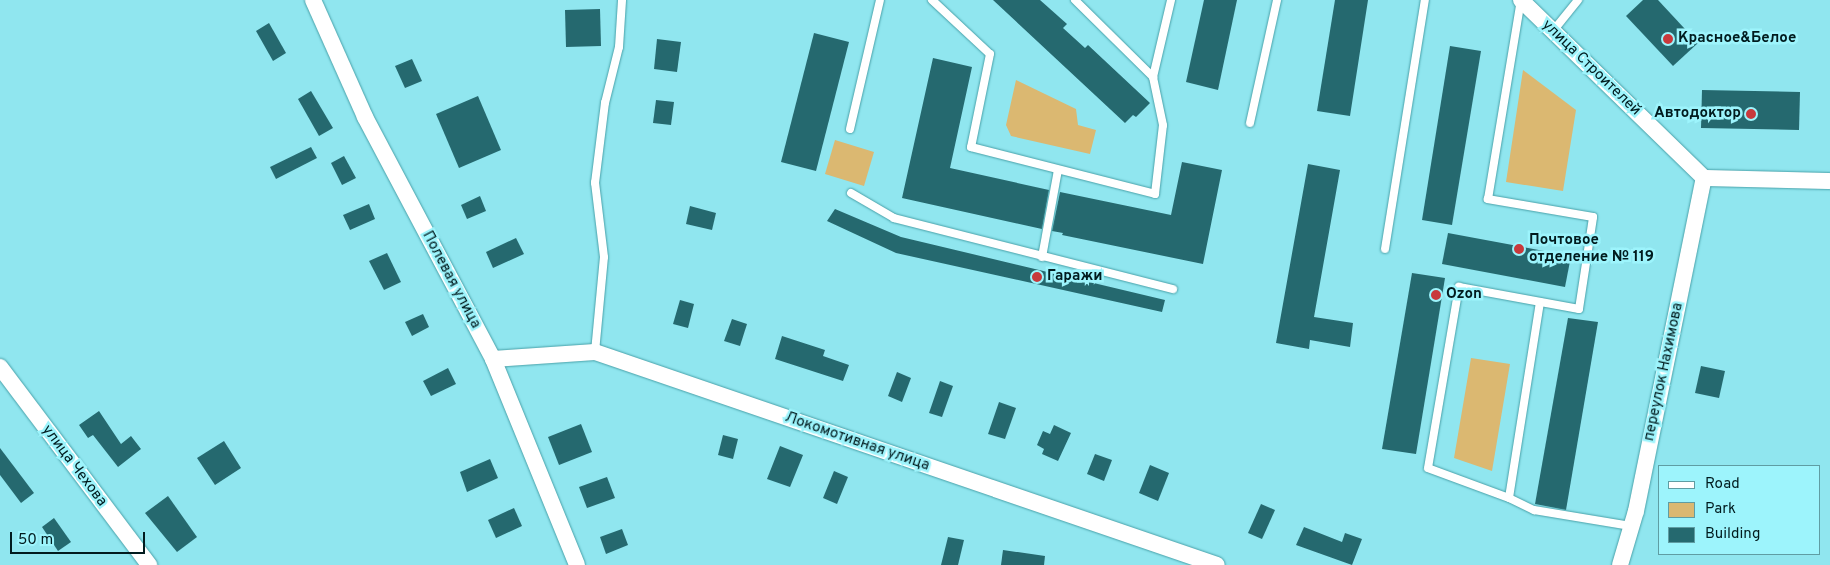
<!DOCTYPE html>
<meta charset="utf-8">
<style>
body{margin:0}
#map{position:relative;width:1830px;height:565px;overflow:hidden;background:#90e6ef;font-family:Overpass,sans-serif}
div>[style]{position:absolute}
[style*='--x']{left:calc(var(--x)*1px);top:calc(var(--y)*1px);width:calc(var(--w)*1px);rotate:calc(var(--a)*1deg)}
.green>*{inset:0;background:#dbb871}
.building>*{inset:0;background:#25696f}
.roads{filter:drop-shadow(0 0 1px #49a1a9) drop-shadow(0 0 1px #49a1a9)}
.lane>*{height:8px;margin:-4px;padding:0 4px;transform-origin:4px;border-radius:4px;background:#fff}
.street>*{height:16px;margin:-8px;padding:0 8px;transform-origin:8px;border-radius:8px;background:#fff}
.dots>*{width:14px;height:14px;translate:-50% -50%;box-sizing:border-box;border:2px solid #9df4fc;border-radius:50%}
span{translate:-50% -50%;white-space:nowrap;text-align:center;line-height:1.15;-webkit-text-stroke:5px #9df4fc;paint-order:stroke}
.poi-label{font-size:15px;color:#011b1e;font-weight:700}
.left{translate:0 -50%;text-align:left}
.right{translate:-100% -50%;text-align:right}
.street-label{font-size:15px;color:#011b1e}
.legend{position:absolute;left:1658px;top:465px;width:162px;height:90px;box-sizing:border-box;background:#9df4fc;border:1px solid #5f9da3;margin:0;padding:6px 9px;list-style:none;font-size:15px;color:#011b1e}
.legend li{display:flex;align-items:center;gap:10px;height:25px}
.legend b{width:25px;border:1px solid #5f9da3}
.scale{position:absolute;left:10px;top:532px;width:135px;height:22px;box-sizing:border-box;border:2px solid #011b1e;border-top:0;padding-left:6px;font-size:15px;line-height:18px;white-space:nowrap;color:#011b1e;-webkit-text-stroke:4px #9df4fc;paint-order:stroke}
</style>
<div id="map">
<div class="green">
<div style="clip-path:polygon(1523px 70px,1576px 110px,1563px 191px,1506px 182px)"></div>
<div style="clip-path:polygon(1016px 80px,1076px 109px,1078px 125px,1096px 130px,1090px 154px,1011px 136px,1006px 125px)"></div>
<div style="clip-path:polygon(835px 140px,874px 152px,864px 186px,825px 174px)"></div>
<div style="clip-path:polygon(1471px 358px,1510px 364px,1492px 471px,1454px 458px)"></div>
</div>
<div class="building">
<div style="clip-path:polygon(993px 0,1040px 0,1067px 24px,1063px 28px,1085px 48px,1088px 45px,1150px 103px,1136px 117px,1133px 115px,1125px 123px)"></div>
<div style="clip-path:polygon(1204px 0,1237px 0,1218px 90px,1186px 82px)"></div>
<div style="clip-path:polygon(1335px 0,1368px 0,1350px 116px,1317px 111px)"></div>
<div style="clip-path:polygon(1643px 0,1658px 0,1698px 43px,1673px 66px,1626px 16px)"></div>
<div style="clip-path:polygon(600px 9px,601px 46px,566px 47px,565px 10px)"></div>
<div style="clip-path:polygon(269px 23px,286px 53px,273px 61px,256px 31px)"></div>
<div style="clip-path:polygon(814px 33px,849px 42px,816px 171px,781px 162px)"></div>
<div style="clip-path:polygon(657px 39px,681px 42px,677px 72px,654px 69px)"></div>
<div style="clip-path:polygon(1450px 46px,1481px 51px,1452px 225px,1422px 220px)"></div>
<div style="clip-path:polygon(933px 58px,972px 67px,950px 168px,1049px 190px,1042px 229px,902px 198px)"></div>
<div style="clip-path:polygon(412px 59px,422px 81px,405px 88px,395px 66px)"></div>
<div style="clip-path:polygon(1702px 90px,1800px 92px,1799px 130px,1701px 128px)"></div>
<div style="clip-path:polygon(311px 91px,333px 128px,319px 136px,298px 99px)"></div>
<div style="clip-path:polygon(478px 96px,501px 150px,459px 168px,436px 114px)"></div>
<div style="clip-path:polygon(656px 100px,674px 102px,671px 125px,653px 123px)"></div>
<div style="clip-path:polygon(311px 147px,317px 158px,276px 179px,270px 167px)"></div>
<div style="clip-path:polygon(344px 156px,356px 178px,342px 185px,331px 163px)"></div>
<div style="clip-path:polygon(1182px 162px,1222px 170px,1203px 264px,1062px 235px,1063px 233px,1052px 231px,1060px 192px,1171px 215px)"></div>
<div style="clip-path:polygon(1308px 164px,1340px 170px,1314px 317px,1353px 323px,1350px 347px,1310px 340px,1309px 349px,1276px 343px)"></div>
<div style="clip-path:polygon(480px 196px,486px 211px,467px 219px,461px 205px)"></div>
<div style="clip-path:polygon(369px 204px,375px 219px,350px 230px,343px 215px)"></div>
<div style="clip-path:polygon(690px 206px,716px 213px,712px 230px,686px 224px)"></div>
<div style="clip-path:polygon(835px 209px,901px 237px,1165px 300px,1162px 312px,896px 253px,827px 221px)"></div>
<div style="clip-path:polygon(1448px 233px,1571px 256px,1565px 287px,1442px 264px)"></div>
<div style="clip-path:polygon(516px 238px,524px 254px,493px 268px,486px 252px)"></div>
<div style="clip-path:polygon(387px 253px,401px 282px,384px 290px,369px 261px)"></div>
<div style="clip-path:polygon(1412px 273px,1445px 278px,1416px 454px,1382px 449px)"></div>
<div style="clip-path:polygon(680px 300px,694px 304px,688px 328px,673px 324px)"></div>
<div style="clip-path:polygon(423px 314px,429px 327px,412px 336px,405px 322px)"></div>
<div style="clip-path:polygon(1568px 318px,1598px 322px,1566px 510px,1535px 504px)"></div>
<div style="clip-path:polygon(732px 319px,747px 324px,740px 346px,724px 341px)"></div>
<div style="clip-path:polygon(782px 336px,825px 350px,823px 356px,849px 365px,843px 381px,775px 359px)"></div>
<div style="clip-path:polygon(1701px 366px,1725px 371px,1719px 398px,1695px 393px)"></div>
<div style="clip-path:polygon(448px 368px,456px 384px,431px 396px,423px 381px)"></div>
<div style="clip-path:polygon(897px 372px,911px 378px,902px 402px,888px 396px)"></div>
<div style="clip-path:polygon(940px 381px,953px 386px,942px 417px,929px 413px)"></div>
<div style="clip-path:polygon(999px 402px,1016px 408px,1005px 439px,988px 434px)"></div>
<div style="clip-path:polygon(99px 411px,121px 444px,131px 436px,141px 449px,118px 467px,93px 435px,88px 438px,79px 425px)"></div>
<div style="clip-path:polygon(581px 424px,592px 452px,559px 465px,548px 437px)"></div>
<div style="clip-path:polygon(1054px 425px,1071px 433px,1058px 461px,1042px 454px,1044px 449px,1037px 445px,1043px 431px,1050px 434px)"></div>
<div style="clip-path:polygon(723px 435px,738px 439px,733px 459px,718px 455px)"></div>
<div style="clip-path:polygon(224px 441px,241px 468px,215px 485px,197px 458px)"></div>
<div style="clip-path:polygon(780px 446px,803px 455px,790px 487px,767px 479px)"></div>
<div style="clip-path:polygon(0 448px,34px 493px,21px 503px,0 475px)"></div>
<div style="clip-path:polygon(1095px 454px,1112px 460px,1104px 481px,1087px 474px)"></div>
<div style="clip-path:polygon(490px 459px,498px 478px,467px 492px,460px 472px)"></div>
<div style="clip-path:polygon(1150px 465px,1169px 473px,1158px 501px,1139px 493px)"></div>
<div style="clip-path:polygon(834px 471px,848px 477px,837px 504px,823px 498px)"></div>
<div style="clip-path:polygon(607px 477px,615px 498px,587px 508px,579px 487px)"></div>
<div style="clip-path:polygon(168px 496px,197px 537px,177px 552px,145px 513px)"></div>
<div style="clip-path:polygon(1261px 504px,1275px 510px,1262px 539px,1248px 533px)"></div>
<div style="clip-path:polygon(514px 508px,522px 526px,496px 538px,488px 520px)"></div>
<div style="clip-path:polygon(54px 518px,71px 542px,58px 551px,42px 527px)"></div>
<div style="clip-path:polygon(1304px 527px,1342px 542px,1345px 533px,1362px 539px,1352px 565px,1296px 545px)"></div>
<div style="clip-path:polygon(622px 529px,628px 545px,606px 554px,600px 537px)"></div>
<div style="clip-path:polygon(948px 537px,964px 540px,958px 565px,941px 565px)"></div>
<div style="clip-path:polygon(1003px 550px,1045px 556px,1044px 565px,1001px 565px)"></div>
</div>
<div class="roads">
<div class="lane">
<div style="--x:932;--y:0;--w:79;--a:43"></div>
<div style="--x:990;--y:54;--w:95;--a:101.5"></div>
<div style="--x:971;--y:147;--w:190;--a:14.3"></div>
<div style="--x:1155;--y:194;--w:69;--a:-83.4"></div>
<div style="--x:1163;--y:125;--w:49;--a:-101.8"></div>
<div style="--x:1075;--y:0;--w:110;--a:44.6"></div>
<div style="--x:1153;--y:77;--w:79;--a:-76.8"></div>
<div style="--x:1553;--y:31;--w:40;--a:-51"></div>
<div style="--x:1250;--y:123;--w:126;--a:-77.6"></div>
<div style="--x:850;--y:129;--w:132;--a:-76.9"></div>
<div style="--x:851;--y:193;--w:50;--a:30.2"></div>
<div style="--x:894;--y:218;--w:288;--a:14.3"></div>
<div style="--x:1385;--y:249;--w:252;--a:-80.9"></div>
<div style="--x:1042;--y:257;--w:88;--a:-79.6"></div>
<div style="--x:1540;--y:302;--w:198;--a:99"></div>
<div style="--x:1509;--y:498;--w:28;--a:26"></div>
<div style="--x:1534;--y:510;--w:98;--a:9.4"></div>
<div style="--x:595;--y:352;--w:95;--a:-84.6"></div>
<div style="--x:604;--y:257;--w:75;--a:-96.9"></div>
<div style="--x:595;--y:183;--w:81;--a:-82.9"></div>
<div style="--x:605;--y:103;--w:58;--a:-76"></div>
<div style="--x:619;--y:47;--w:47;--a:-86.3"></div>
<div style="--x:1509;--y:498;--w:86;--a:-159.7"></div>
<div style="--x:1428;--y:468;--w:184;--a:-80.3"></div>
<div style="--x:1459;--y:287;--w:122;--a:10.4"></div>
<div style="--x:1579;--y:309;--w:93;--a:-81.3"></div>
<div style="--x:1593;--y:217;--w:107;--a:-170.3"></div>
<div style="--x:1488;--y:199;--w:202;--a:-80.6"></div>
</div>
<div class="street">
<div style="--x:313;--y:0;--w:128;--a:66"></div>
<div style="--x:365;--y:117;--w:274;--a:62.1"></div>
<div style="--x:493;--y:359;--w:222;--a:67.8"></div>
<div style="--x:1521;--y:0;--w:255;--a:44.2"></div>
<div style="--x:1704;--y:178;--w:126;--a:1.4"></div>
<div style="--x:493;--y:359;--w:102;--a:-3.9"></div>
<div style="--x:595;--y:352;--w:657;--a:18.9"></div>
<div style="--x:0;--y:367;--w:248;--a:53"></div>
<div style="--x:1620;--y:565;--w:56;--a:-73.5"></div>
<div style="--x:1636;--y:511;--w:340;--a:-78.5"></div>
</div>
</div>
<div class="dots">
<div style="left:1668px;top:39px;background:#c8393c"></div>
<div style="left:1751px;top:114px;background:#c8393c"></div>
<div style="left:1519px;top:249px;background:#c8393c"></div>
<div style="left:1037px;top:277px;background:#c8393c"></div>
<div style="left:1436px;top:295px;background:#c8393c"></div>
</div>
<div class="poi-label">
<span class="left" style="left:1678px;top:39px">Красное&amp;Белое</span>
<span class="right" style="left:1741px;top:114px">Автодоктор</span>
<span class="left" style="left:1529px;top:249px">Почтовое<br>отделение № 119</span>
<span class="left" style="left:1047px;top:277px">Гаражи</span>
<span class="left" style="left:1446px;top:295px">Ozon</span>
</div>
<div class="street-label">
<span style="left:1591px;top:68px;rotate:44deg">улица Строителей</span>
<span style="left:451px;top:280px;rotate:62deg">Полевая улица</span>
<span style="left:1664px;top:372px;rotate:-78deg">переулок Нахимова</span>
<span style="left:857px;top:442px;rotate:19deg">Локомотивная улица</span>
<span style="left:74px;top:466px;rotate:53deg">улица Чехова</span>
</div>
<ul class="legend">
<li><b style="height:6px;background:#fff"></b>Road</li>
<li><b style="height:14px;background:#dbb871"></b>Park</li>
<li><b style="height:14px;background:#25696f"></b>Building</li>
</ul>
<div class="scale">50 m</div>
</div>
